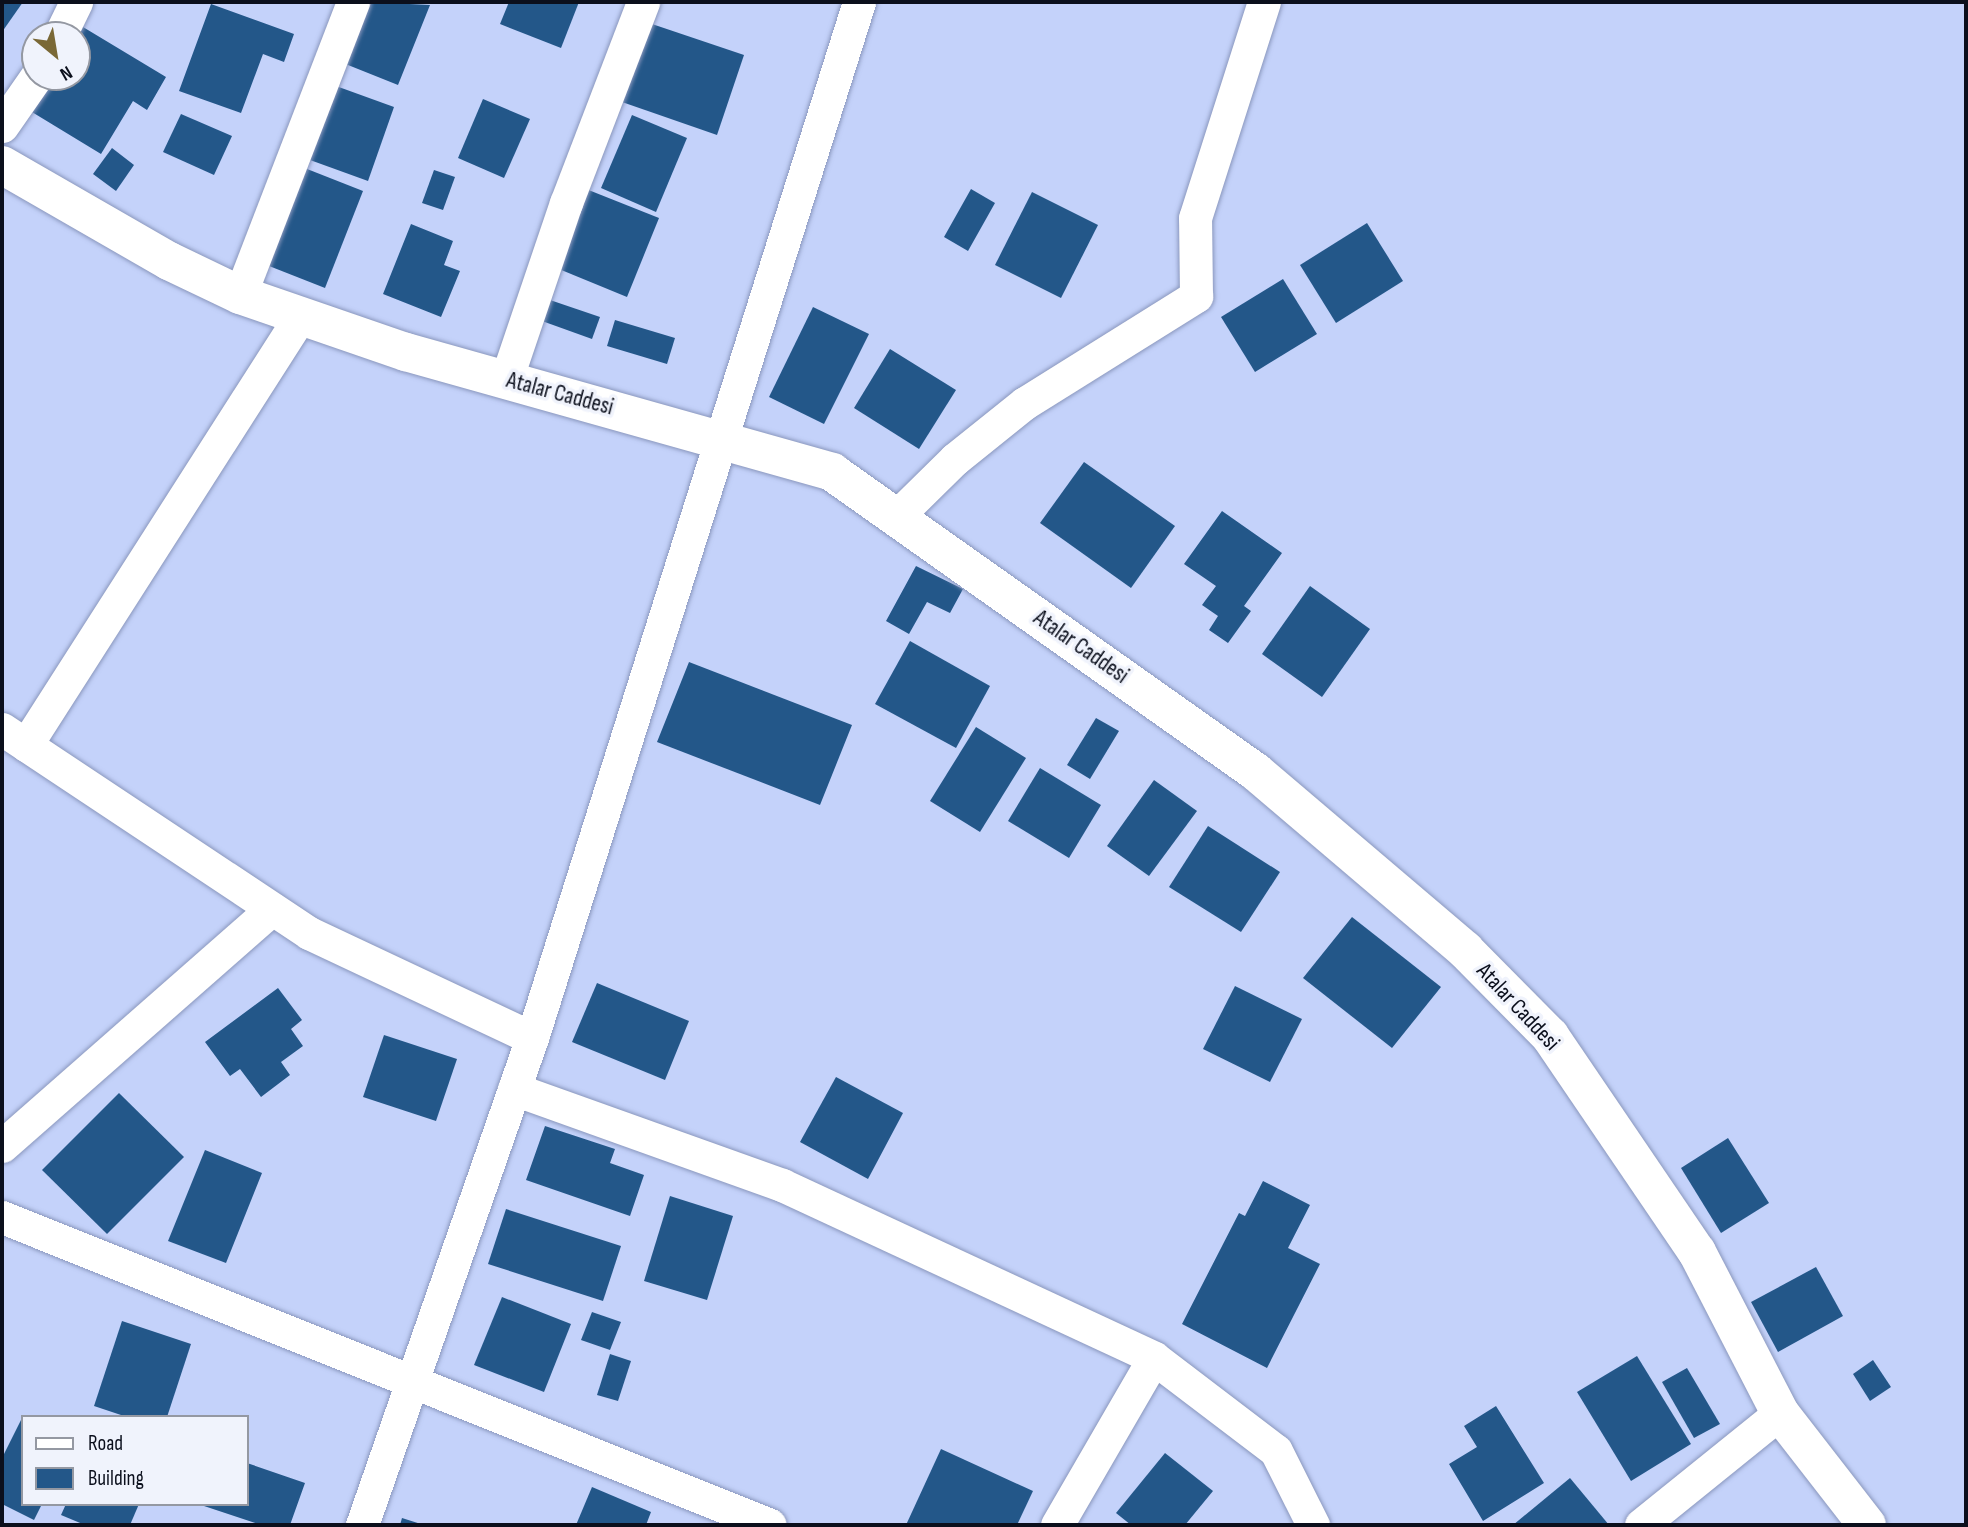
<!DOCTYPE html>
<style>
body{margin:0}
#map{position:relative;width:1968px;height:1527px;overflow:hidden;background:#c4d2fa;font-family:"Sofia Sans Condensed",sans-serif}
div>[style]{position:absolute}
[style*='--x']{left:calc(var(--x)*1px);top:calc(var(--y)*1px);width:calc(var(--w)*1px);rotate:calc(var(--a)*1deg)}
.building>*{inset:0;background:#235789}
.roads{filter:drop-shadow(0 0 2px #8a97bd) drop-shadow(0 0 2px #8a97bd)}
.minor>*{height:33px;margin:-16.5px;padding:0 16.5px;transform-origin:16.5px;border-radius:16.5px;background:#fff}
.tertiary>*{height:38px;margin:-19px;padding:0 19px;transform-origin:19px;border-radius:19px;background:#fff}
span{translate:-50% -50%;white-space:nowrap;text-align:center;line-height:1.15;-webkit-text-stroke:7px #f0f3fc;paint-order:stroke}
.street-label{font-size:23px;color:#0b0f1c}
.frame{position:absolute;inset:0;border:4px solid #0b0f1c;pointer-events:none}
.legend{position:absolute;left:21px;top:1415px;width:228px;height:91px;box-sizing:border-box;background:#f0f3fc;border:2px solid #9498a2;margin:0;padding:9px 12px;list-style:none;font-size:21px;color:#0b0f1c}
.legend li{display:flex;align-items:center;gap:14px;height:35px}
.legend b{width:35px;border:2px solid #9498a2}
.north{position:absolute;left:21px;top:21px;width:70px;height:70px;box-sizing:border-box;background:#f0f3fc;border:2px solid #9498a2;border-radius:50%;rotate:150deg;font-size:19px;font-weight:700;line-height:28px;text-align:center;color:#0b0f1c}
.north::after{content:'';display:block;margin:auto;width:24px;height:32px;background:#7a6836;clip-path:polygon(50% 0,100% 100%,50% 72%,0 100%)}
</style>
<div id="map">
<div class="building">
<div style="clip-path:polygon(2px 2px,23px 2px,2px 32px)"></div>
<div style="clip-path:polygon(368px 2px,430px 5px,398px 85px,343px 63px)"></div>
<div style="clip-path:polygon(509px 2px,579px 2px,561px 48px,500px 24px)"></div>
<div style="clip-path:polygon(211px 4px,294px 34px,284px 62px,263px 54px,241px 113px,179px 91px)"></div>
<div style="clip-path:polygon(649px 23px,744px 55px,717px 135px,622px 102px)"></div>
<div style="clip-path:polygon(78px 24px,166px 77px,147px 110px,133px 101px,101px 154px,27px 109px,46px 77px,77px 77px)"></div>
<div style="clip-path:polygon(336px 86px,394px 107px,368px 181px,310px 160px)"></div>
<div style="clip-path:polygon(483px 99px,530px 119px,504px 178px,458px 158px)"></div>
<div style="clip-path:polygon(181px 114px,232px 136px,214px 175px,163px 152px)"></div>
<div style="clip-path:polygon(632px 115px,687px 138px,656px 212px,601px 188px)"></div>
<div style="clip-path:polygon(112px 148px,134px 165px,116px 191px,93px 174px)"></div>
<div style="clip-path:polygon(302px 167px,363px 191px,325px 288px,264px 264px)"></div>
<div style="clip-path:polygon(434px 170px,455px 177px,443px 210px,422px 203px)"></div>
<div style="clip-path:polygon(586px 189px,659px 218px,627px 297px,554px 267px)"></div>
<div style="clip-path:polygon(971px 189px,995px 203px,968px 251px,944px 237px)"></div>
<div style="clip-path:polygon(1032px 192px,1098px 225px,1061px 298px,995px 265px)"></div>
<div style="clip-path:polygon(1367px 223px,1403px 281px,1336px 323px,1300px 265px)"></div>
<div style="clip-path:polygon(411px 224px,453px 241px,444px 265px,460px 271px,441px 317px,383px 294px)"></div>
<div style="clip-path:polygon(1283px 279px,1317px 334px,1255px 372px,1221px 317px)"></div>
<div style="clip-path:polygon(550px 300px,600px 317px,592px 339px,542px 321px)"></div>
<div style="clip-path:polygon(813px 307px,869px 334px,824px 424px,769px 397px)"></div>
<div style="clip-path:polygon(615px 320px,675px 338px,667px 364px,607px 346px)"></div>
<div style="clip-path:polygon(890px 349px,956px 390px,919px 449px,854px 408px)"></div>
<div style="clip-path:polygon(1084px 462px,1175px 526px,1131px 588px,1040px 523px)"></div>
<div style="clip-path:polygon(1222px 511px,1282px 553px,1244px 606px,1251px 611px,1228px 643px,1209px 630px,1218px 616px,1202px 605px,1216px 586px,1184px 564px)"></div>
<div style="clip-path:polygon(916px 566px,963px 589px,950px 613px,927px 602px,909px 634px,886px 621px)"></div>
<div style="clip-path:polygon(1310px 586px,1370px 629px,1322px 697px,1262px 654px)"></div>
<div style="clip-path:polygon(910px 641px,990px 686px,956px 748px,875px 704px)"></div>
<div style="clip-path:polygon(689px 662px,852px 725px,820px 805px,657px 742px)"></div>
<div style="clip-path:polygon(1096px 718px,1119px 731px,1090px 779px,1067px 765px)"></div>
<div style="clip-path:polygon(976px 727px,1026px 758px,980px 832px,930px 801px)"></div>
<div style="clip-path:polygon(1040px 768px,1101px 805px,1069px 858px,1008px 821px)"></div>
<div style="clip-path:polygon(1154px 780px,1197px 811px,1149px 876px,1107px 846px)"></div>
<div style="clip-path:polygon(1208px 826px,1280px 872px,1241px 932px,1169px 887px)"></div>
<div style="clip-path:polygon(1352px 917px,1441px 987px,1392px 1048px,1303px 978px)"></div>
<div style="clip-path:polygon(597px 983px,689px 1021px,665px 1080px,572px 1042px)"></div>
<div style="clip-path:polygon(1235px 986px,1302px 1019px,1270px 1082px,1203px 1049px)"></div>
<div style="clip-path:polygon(278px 988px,302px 1020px,291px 1029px,303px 1046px,281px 1062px,290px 1075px,261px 1097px,240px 1069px,230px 1076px,205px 1042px)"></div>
<div style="clip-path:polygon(384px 1035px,457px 1059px,436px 1121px,363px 1097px)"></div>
<div style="clip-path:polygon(836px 1077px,903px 1113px,868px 1179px,800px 1142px)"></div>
<div style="clip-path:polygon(119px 1093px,184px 1157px,107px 1234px,42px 1170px)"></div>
<div style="clip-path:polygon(545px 1126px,615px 1149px,610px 1163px,644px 1175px,630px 1216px,526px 1180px)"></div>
<div style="clip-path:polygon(1728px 1138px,1769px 1203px,1721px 1233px,1681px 1168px)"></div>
<div style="clip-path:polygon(205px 1150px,262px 1173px,226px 1263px,168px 1241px)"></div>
<div style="clip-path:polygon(1263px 1181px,1310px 1205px,1288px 1248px,1320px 1264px,1267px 1368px,1182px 1324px,1239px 1213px,1245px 1216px)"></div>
<div style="clip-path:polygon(670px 1196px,733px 1216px,707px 1300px,644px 1281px)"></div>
<div style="clip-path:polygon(506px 1209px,621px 1246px,603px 1301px,488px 1264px)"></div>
<div style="clip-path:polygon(1816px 1267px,1843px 1316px,1778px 1352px,1751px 1302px)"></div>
<div style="clip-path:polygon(502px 1297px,571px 1324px,544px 1392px,474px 1365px)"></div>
<div style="clip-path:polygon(592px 1312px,621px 1322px,610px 1350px,581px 1340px)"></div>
<div style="clip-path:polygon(122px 1321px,191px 1344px,167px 1417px,127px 1417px,94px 1406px)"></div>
<div style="clip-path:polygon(610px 1354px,631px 1361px,618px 1401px,597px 1395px)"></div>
<div style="clip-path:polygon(1637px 1356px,1691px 1444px,1631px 1481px,1577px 1392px)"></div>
<div style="clip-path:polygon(1873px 1360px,1891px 1387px,1870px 1401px,1853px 1374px)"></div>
<div style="clip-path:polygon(1687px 1368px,1720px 1424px,1694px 1438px,1662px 1382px)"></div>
<div style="clip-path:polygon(1496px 1406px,1544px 1483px,1483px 1521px,1449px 1464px,1477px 1447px,1464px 1426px)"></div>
<div style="clip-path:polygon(23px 1416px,23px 1504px,42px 1504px,34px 1520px,2px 1504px,2px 1458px)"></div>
<div style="clip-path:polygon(941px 1449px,1033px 1491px,1017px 1525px,906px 1525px)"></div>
<div style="clip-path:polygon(1165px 1453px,1213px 1491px,1185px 1525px,1131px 1525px,1116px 1513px)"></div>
<div style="clip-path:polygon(247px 1463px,305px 1483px,290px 1525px,261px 1525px,201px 1505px,247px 1504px)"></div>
<div style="clip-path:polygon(1570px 1478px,1609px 1525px,1513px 1525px)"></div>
<div style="clip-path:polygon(592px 1487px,651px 1512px,646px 1525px,576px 1525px)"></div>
<div style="clip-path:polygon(66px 1504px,139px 1504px,130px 1525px,85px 1525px,61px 1515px)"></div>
<div style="clip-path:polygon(402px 1518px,424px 1525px,400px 1525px)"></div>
</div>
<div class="roads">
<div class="minor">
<div style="--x:60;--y:35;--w:37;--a:-64"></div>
<div style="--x:2;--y:126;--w:60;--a:-55.2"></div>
<div style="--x:240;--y:295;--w:314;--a:-68.9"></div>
<div style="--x:506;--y:380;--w:187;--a:-71.3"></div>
<div style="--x:566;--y:203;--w:215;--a:-69"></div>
<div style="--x:896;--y:517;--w:83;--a:-44.5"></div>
<div style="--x:955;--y:459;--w:90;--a:-38.7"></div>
<div style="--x:1025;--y:403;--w:202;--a:-32"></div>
<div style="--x:1196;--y:296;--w:78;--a:-90.7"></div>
<div style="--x:1195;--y:218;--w:227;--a:-72.3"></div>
<div style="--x:2;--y:729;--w:369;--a:33.6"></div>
<div style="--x:309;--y:933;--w:246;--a:25.2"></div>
<div style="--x:26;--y:745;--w:510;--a:-57.4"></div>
<div style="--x:514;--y:1089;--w:285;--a:19.7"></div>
<div style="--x:782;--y:1185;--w:410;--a:24.9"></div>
<div style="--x:1154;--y:1358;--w:153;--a:37.3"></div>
<div style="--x:1276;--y:1451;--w:83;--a:63.4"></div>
<div style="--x:2;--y:1146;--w:359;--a:-41.3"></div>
<div style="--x:2;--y:1217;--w:827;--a:21.85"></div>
<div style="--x:362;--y:1525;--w:516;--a:-70.76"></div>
<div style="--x:532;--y:1038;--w:1086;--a:-72.48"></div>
<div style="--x:1057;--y:1525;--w:193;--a:-59.9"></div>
<div style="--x:1641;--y:1525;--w:179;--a:-38.9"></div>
</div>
<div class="tertiary">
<div style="--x:2;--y:165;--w:193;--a:29.9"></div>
<div style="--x:169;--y:261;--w:79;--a:25.6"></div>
<div style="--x:240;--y:295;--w:176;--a:19"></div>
<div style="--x:406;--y:352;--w:443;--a:15.7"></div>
<div style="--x:832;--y:472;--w:519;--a:35.28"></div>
<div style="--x:1256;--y:772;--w:275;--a:40.4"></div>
<div style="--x:1465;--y:950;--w:121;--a:45.3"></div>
<div style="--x:1550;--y:1036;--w:261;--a:55.8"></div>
<div style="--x:1697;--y:1252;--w:181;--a:62.7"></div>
<div style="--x:1780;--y:1413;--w:142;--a:52.2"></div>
</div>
</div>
<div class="street-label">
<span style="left:560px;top:394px;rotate:15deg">Atalar Caddesi</span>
<span style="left:1081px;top:647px;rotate:35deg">Atalar Caddesi</span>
<span style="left:1518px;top:1007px;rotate:47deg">Atalar Caddesi</span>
</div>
<div class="frame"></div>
<ul class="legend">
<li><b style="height:9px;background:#fff"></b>Road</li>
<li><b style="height:19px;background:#235789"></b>Building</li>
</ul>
<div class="north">N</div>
</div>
